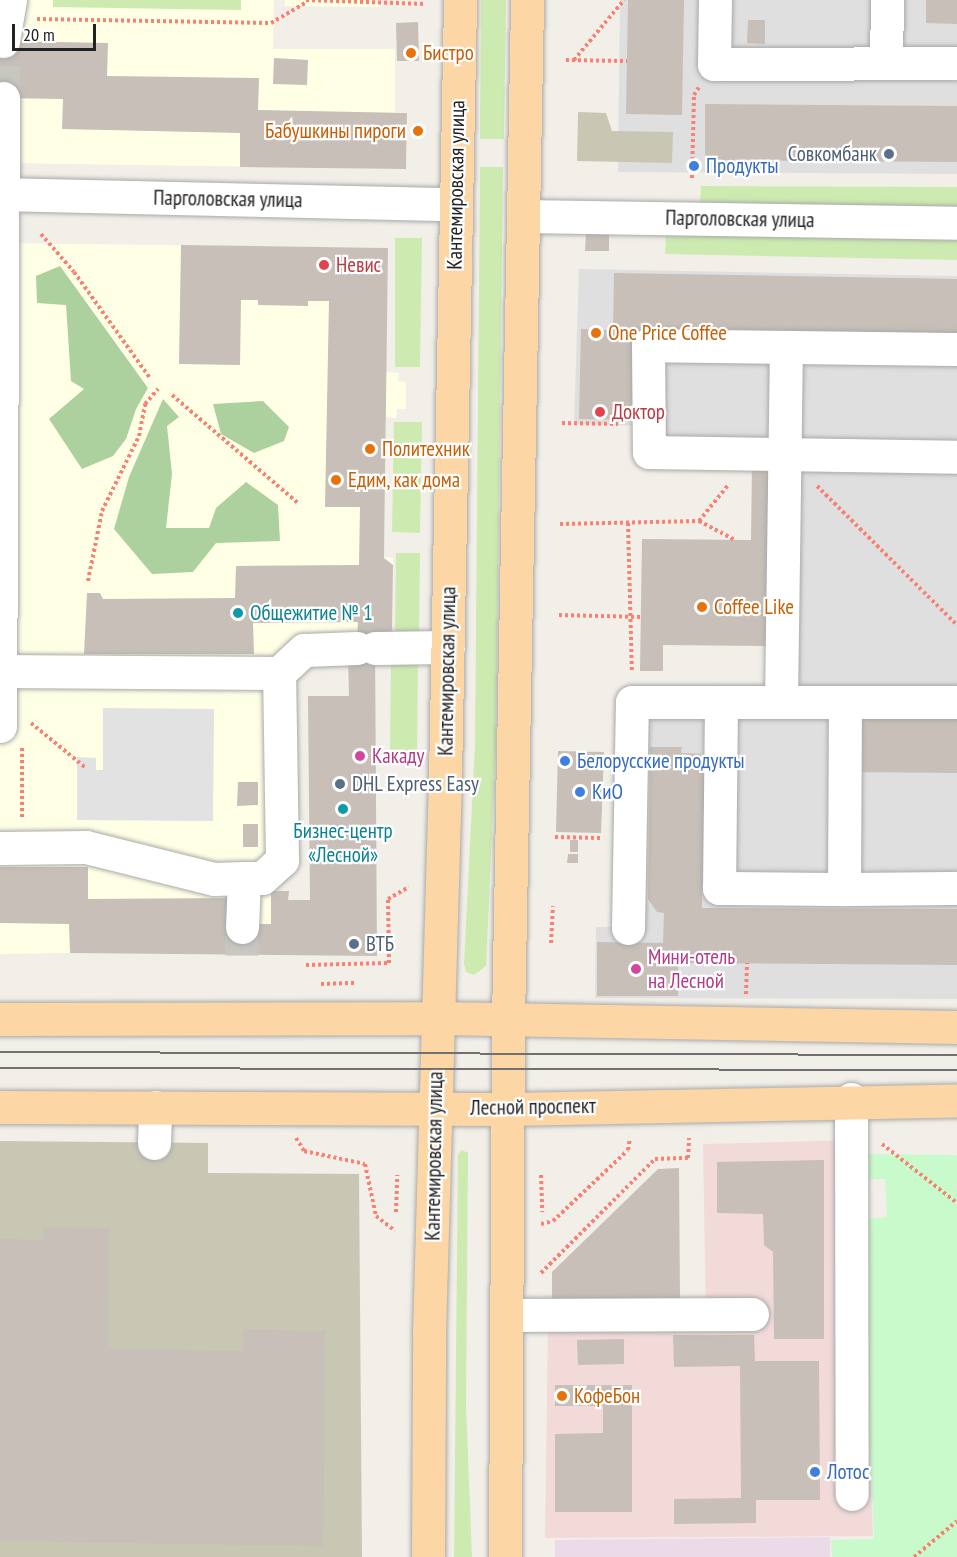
<!DOCTYPE html>
<meta charset="utf-8">
<style>
body{margin:0}
#map{position:relative;width:957px;height:1557px;overflow:hidden;background:#f2efe9;font-family:"PT Sans Narrow",sans-serif}
div>[style]{position:absolute}
[style*='--x']{left:calc(var(--x)*1px);top:calc(var(--y)*1px);width:calc(var(--w)*1px);rotate:calc(var(--a)*1deg)}
.residential>*{inset:0;background:#e0dfdf}
.commercial>*{inset:0;background:#f2dad9}
.industrial>*{inset:0;background:#ebdbe8}
.education>*{inset:0;background:#ffffe5}
.construction>*{inset:0;background:#c7c7b4}
.grass>*{inset:0;background:#cdebb0}
.forest>*{inset:0;background:#add19e}
.park>*{inset:0;background:#c8facc}
.parking>*{inset:0;background:#e2e2e2}
.building>*{inset:0;background:#c7bfb8}
.minor-tunnel>*{height:33px;margin-top:-16.5px;transform-origin:0;background:repeating-linear-gradient(90deg,#c8c6c1 0 33px,transparent 0 49px)}
.path>*{height:4px;margin-top:-2px;transform-origin:0;background:repeating-linear-gradient(90deg,#fa8072 0 3px,transparent 0 6px)}
.roads{filter:drop-shadow(0 0 2px #a9a9a9) drop-shadow(0 0 2px #a9a9a9)}
.minor>*{height:33px;margin:-16.5px;padding:0 16.5px;transform-origin:16.5px;border-radius:16.5px;background:#fff}
.major>*{height:33px;margin:-16.5px;padding:0 16.5px;transform-origin:16.5px;border-radius:16.5px;background:#fcd6a4}
.tram>*{height:1.5px;margin:-0.75px;padding:0 0.75px;transform-origin:0.75px;border-radius:0.75px;background:#707070}
.dots>*{width:16px;height:16px;translate:-50% -50%;box-sizing:border-box;border:3px solid #fff;border-radius:50%}
span{translate:-50% -50%;white-space:nowrap;text-align:center;line-height:1.15;-webkit-text-stroke:4.5px #fff;paint-order:stroke}
.food-label{font-size:21px;color:#c56008}
.left{translate:0 -50%;text-align:left}
.right{translate:-100% -50%;text-align:right}
.service-label{font-size:21px;color:#4e5e75}
.shop-label{font-size:21px;color:#366cbe}
.street-label{font-size:21px;color:#222}
.health-label{font-size:21px;color:#be3a42}
.culture-label{font-size:21px;color:#0d838f}
.hotel-label{font-size:21px;color:#b23c85}
.scale{position:absolute;left:12px;top:24px;width:84px;height:27px;box-sizing:border-box;border:3px solid #222;border-top:0;padding-left:8px;font-size:18px;line-height:21px;white-space:nowrap;color:#222;-webkit-text-stroke:4px #fff;paint-order:stroke}
</style>
<div id="map">
<div class="residential">
<div style="clip-path:polygon(620px 0,957px 0,957px 174px,618px 172px)"></div>
<div style="clip-path:polygon(579px 269px,957px 276px,957px 999px,595px 998px,596px 927px,625px 927px,630px 685px,776px 685px,780px 459px,643px 457px,642px 426px,574px 424px)"></div>
</div>
<div class="commercial">
<div style="clip-path:polygon(858px 1140px,873px 1536px,545px 1538px,548px 1326px,706px 1320px,703px 1144px)"></div>
</div>
<div class="industrial">
<div style="clip-path:polygon(830px 1537px,830px 1557px,555px 1557px,555px 1540px)"></div>
</div>
<div class="education">
<div style="clip-path:polygon(0 0,274px 0,273px 49px,395px 49px,395px 112px,407px 113px,406px 169px,0 163px)"></div>
<div style="clip-path:polygon(285px 0,380px 0,380px 7px,285px 6px)"></div>
<div style="clip-path:polygon(0 243px,388px 248px,386px 372px,399px 373px,398px 381px,406px 382px,406px 409px,397px 409px,396px 418px,386px 417px,384px 557px,393px 558px,392px 632px,357px 638px,277px 680px,278px 863px,276px 891px,271px 891px,271px 924px,70px 953px,0 954px)"></div>
</div>
<div class="construction">
<div style="clip-path:polygon(578px 112px,606px 113px,612px 131px,673px 132px,672px 163px,577px 161px)"></div>
<div style="clip-path:polygon(0 1141px,208px 1143px,208px 1173px,359px 1174px,362px 1557px,0 1557px)"></div>
</div>
<div class="grass">
<div style="clip-path:polygon(53px 0,241px 0,241px 10px,53px 7px)"></div>
<div style="clip-path:polygon(481px 0,506px 0,504px 139px,480px 139px)"></div>
<div style="clip-path:polygon(480px 167px,503px 167px,496px 744px,486px 966px,474px 975px,466px 972px,464px 964px,475px 744px)"></div>
<div style="clip-path:polygon(701px 186px,957px 187px,957px 209px,700px 203px)"></div>
<div style="clip-path:polygon(666px 233px,957px 239px,957px 260px,665px 254px)"></div>
<div style="clip-path:polygon(395px 238px,422px 238px,420px 367px,395px 367px)"></div>
<div style="clip-path:polygon(394px 422px,422px 422px,420px 533px,392px 532px)"></div>
<div style="clip-path:polygon(396px 553px,420px 553px,419px 631px,395px 631px)"></div>
<div style="clip-path:polygon(391px 660px,418px 660px,417px 752px,390px 752px)"></div>
<div style="clip-path:polygon(462px 1150px,468px 1153px,466px 1404px,472px 1557px,454px 1557px,458px 1154px)"></div>
</div>
<div class="forest">
<div style="clip-path:polygon(60px 266px,148px 388px,136px 409px,126px 439px,113px 456px,82px 469px,49px 419px,84px 389px,71px 381px,66px 305px,37px 303px,36px 276px)"></div>
<div style="clip-path:polygon(163px 399px,179px 417px,167px 426px,172px 474px,166px 528px,209px 528px,216px 508px,246px 482px,278px 505px,280px 541px,216px 543px,193px 572px,152px 574px,114px 529px,129px 477px)"></div>
<div style="clip-path:polygon(263px 401px,289px 427px,284px 441px,254px 453px,221px 434px,213px 404px)"></div>
</div>
<div class="park">
<div style="clip-path:polygon(860px 1154px,957px 1155px,957px 1557px,832px 1557px,831px 1540px,874px 1539px,860px 1220px,887px 1217px,885px 1179px,861px 1179px)"></div>
</div>
<div class="parking">
<div style="clip-path:polygon(103px 708px,214px 709px,213px 821px,77px 820px,77px 757px,96px 758px,96px 770px,103px 770px)"></div>
</div>
<div class="building">
<div style="clip-path:polygon(628px 0,684px 0,682px 115px,626px 114px)"></div>
<div style="clip-path:polygon(926px 0,957px 0,957px 24px,926px 23px)"></div>
<div style="clip-path:polygon(748px 20px,765px 20px,765px 44px,747px 43px)"></div>
<div style="clip-path:polygon(418px 22px,419px 61px,397px 61px,396px 23px)"></div>
<div style="clip-path:polygon(0 41px,108px 43px,107px 76px,259px 78px,258px 110px,407px 113px,406px 169px,240px 167px,240px 133px,62px 129px,63px 99px,0 98px)"></div>
<div style="clip-path:polygon(274px 58px,308px 60px,307px 85px,273px 84px)"></div>
<div style="clip-path:polygon(705px 104px,957px 106px,957px 162px,705px 160px)"></div>
<div style="clip-path:polygon(586px 233px,609px 233px,609px 251px,585px 251px)"></div>
<div style="clip-path:polygon(181px 245px,388px 248px,384px 558px,393px 565px,392px 632px,375px 639px,377px 956px,70px 953px,69px 924px,0 923px,0 867px,88px 867px,88px 899px,235px 898px,250px 924px,271px 924px,271px 891px,289px 891px,288px 900px,310px 900px,308px 696px,349px 696px,348px 658px,357px 638px,358px 622px,253px 623px,254px 654px,84px 654px,87px 593px,100px 593px,103px 599px,235px 598px,236px 566px,359px 565px,360px 507px,325px 507px,329px 301px,308px 301px,308px 306px,258px 305px,258px 300px,241px 300px,240px 365px,179px 364px)"></div>
<div style="clip-path:polygon(614px 273px,957px 279px,957px 336px,634px 330px,633px 420px,579px 419px,581px 329px,613px 330px)"></div>
<div style="clip-path:polygon(752px 462px,777px 469px,775px 646px,663px 645px,663px 671px,640px 671px,642px 539px,751px 540px)"></div>
<div style="clip-path:polygon(857px 716px,957px 716px,957px 773px,852px 772px)"></div>
<div style="clip-path:polygon(650px 747px,682px 747px,681px 753px,705px 754px,702px 908px,957px 909px,957px 965px,678px 963px,678px 996px,597px 996px,597px 942px,663px 943px,664px 913px,657px 912px,648px 899px)"></div>
<div style="clip-path:polygon(558px 751px,604px 752px,601px 833px,556px 832px)"></div>
<div style="clip-path:polygon(238px 782px,258px 782px,258px 805px,237px 806px)"></div>
<div style="clip-path:polygon(243px 824px,258px 824px,258px 847px,243px 847px)"></div>
<div style="clip-path:polygon(570px 840px,578px 840px,578px 852px,570px 852px)"></div>
<div style="clip-path:polygon(568px 854px,578px 854px,578px 863px,567px 863px)"></div>
<div style="clip-path:polygon(824px 1160px,824px 1339px,774px 1339px,773px 1252px,764px 1245px,763px 1214px,717px 1213px,717px 1162px)"></div>
<div style="clip-path:polygon(679px 1168px,680px 1298px,552px 1300px,552px 1272px,658px 1169px)"></div>
<div style="clip-path:polygon(43px 1227px,110px 1228px,108px 1349px,243px 1351px,243px 1329px,326px 1331px,323px 1546px,0 1541px,0 1239px,43px 1240px)"></div>
<div style="clip-path:polygon(673px 1335px,754px 1335px,755px 1361px,819px 1361px,820px 1500px,756px 1500px,756px 1523px,674px 1524px,674px 1499px,741px 1498px,740px 1366px,674px 1367px)"></div>
<div style="clip-path:polygon(624px 1339px,624px 1364px,578px 1365px,577px 1340px)"></div>
<div style="clip-path:polygon(555px 1385px,632px 1385px,632px 1512px,555px 1512px,555px 1434px,603px 1433px,603px 1406px,555px 1406px)"></div>
</div>
<div class="minor-tunnel">
<div style="--x:3;--y:98;--w:57;--a:-90"></div>
<div style="--x:242;--y:955;--w:28;--a:-90"></div>
</div>
<div class="path">
<div style="--x:306;--y:0;--w:120;--a:1.9"></div>
<div style="--x:37;--y:19;--w:234;--a:1"></div>
<div style="--x:271;--y:23;--w:42;--a:-30.3"></div>
<div style="--x:566;--y:60;--w:61;--a:0.9"></div>
<div style="--x:574;--y:60;--w:78;--a:-50.2"></div>
<div style="--x:692;--y:178;--w:83;--a:-88.6"></div>
<div style="--x:694;--y:95;--w:9;--a:-58"></div>
<div style="--x:41;--y:234;--w:50;--a:49"></div>
<div style="--x:74;--y:272;--w:130;--a:54.4"></div>
<div style="--x:172;--y:395;--w:167;--a:40.6"></div>
<div style="--x:562;--y:423;--w:56;--a:1"></div>
<div style="--x:817;--y:486;--w:197;--a:44.8"></div>
<div style="--x:699;--y:521;--w:48;--a:-51"></div>
<div style="--x:628;--y:523;--w:149;--a:88.5"></div>
<div style="--x:560;--y:524;--w:139;--a:-1.2"></div>
<div style="--x:699;--y:521;--w:41;--a:27.8"></div>
<div style="--x:88;--y:581;--w:71;--a:-78.7"></div>
<div style="--x:102;--y:511;--w:84;--a:-63.7"></div>
<div style="--x:139;--y:436;--w:33;--a:-79"></div>
<div style="--x:145;--y:404;--w:20;--a:-49"></div>
<div style="--x:559;--y:615;--w:82;--a:1.4"></div>
<div style="--x:31;--y:723;--w:72;--a:39.4"></div>
<div style="--x:22;--y:817;--w:71;--a:-90"></div>
<div style="--x:555;--y:837;--w:45;--a:1.3"></div>
<div style="--x:551;--y:943;--w:37;--a:-87"></div>
<div style="--x:306;--y:965;--w:83;--a:-1.4"></div>
<div style="--x:389;--y:963;--w:64;--a:-90.9"></div>
<div style="--x:388;--y:899;--w:24;--a:-30"></div>
<div style="--x:321;--y:984;--w:36;--a:-2"></div>
<div style="--x:746;--y:994;--w:31;--a:-88"></div>
<div style="--x:296;--y:1138;--w:15;--a:58"></div>
<div style="--x:304;--y:1151;--w:62;--a:12"></div>
<div style="--x:365;--y:1164;--w:53;--a:78.1"></div>
<div style="--x:376;--y:1216;--w:24;--a:38"></div>
<div style="--x:882;--y:1144;--w:95;--a:38.2"></div>
<div style="--x:541;--y:1175;--w:37;--a:88"></div>
<div style="--x:396;--y:1212;--w:37;--a:-88"></div>
<div style="--x:541;--y:1224;--w:12;--a:-14"></div>
<div style="--x:553;--y:1221;--w:103;--a:-43.4"></div>
<div style="--x:628;--y:1150;--w:11;--a:-80"></div>
<div style="--x:541;--y:1273;--w:161;--a:-45"></div>
<div style="--x:655;--y:1159;--w:33;--a:-2"></div>
<div style="--x:688;--y:1158;--w:20;--a:-87"></div>
<div style="--x:914;--y:1557;--w:56;--a:-39.9"></div>
</div>
<div class="roads">
<div class="minor">
<div style="--x:715;--y:0;--w:64;--a:90.9"></div>
<div style="--x:714;--y:64;--w:243;--a:-0.2"></div>
<div style="--x:3;--y:41;--w:42;--a:-80.3"></div>
<div style="--x:886;--y:63;--w:63;--a:-89.1"></div>
<div style="--x:0;--y:194;--w:456;--a:1.3"></div>
<div style="--x:523;--y:216;--w:434;--a:0.9"></div>
<div style="--x:957;--y:349;--w:309;--a:-179.3"></div>
<div style="--x:648;--y:345;--w:107;--a:89.5"></div>
<div style="--x:649;--y:452;--w:308;--a:0.9"></div>
<div style="--x:375;--y:648;--w:73;--a:-0.8"></div>
<div style="--x:0;--y:671;--w:279;--a:0.4"></div>
<div style="--x:279;--y:673;--w:34;--a:-43"></div>
<div style="--x:304;--y:650;--w:53;--a:-2.2"></div>
<div style="--x:721;--y:702;--w:124;--a:0"></div>
<div style="--x:781;--y:702;--w:355;--a:-89.2"></div>
<div style="--x:0;--y:726;--w:628;--a:-89.73"></div>
<div style="--x:0;--y:848;--w:86;--a:-0.7"></div>
<div style="--x:86;--y:847;--w:132;--a:14"></div>
<div style="--x:214;--y:879;--w:30;--a:-2"></div>
<div style="--x:244;--y:878;--w:49;--a:92.3"></div>
<div style="--x:244;--y:878;--w:18;--a:0"></div>
<div style="--x:262;--y:878;--w:27;--a:-42"></div>
<div style="--x:282;--y:860;--w:187;--a:-90.9"></div>
<div style="--x:844;--y:889;--w:113;--a:-0.5"></div>
<div style="--x:628;--y:928;--w:226;--a:-89"></div>
<div style="--x:632;--y:702;--w:89;--a:0"></div>
<div style="--x:721;--y:702;--w:186;--a:90.6"></div>
<div style="--x:719;--y:888;--w:125;--a:0.5"></div>
<div style="--x:844;--y:889;--w:187;--a:-89.7"></div>
<div style="--x:845;--y:702;--w:112;--a:0"></div>
<div style="--x:851;--y:1099;--w:395;--a:89.9"></div>
<div style="--x:154;--y:1143;--w:36;--a:-88"></div>
<div style="--x:507;--y:1315;--w:245;--a:-0.2"></div>
</div>
<div class="major">
<div style="--x:0;--y:1019;--w:437;--a:-0.1"></div>
<div style="--x:437;--y:1018;--w:520;--a:0.99"></div>
<div style="--x:0;--y:1107;--w:508;--a:0.23"></div>
<div style="--x:508;--y:1109;--w:449;--a:-1.1"></div>
<div style="--x:428;--y:1557;--w:224;--a:-89.7"></div>
<div style="--x:429;--y:1333;--w:556;--a:-88.35"></div>
<div style="--x:445;--y:777;--w:777;--a:-88.89"></div>
<div style="--x:505;--y:1557;--w:536;--a:-89.68"></div>
<div style="--x:508;--y:1021;--w:1021;--a:-88.93"></div>
</div>
</div>
<div class="tram">
<div style="--x:0;--y:1052;--w:957;--a:0.18"></div>
<div style="--x:0;--y:1068;--w:957;--a:0.12"></div>
</div>
<div class="dots">
<div style="left:411px;top:53px;background:#e8710a"></div>
<div style="left:418px;top:131px;background:#e8710a"></div>
<div style="left:889px;top:154px;background:#5c6f8a"></div>
<div style="left:694px;top:166px;background:#3f7fe0"></div>
<div style="left:324px;top:265px;background:#e0444e"></div>
<div style="left:596px;top:333px;background:#e8710a"></div>
<div style="left:600px;top:412px;background:#e0444e"></div>
<div style="left:370px;top:449px;background:#e8710a"></div>
<div style="left:336px;top:480px;background:#e8710a"></div>
<div style="left:702px;top:607px;background:#e8710a"></div>
<div style="left:238px;top:613px;background:#0f9aa8"></div>
<div style="left:360px;top:756px;background:#d1479c"></div>
<div style="left:565px;top:761px;background:#3f7fe0"></div>
<div style="left:340px;top:784px;background:#5c6f8a"></div>
<div style="left:580px;top:792px;background:#3f7fe0"></div>
<div style="left:343px;top:809px;background:#0f9aa8"></div>
<div style="left:354px;top:944px;background:#5c6f8a"></div>
<div style="left:636px;top:969px;background:#d1479c"></div>
<div style="left:562px;top:1396px;background:#e8710a"></div>
<div style="left:815px;top:1472px;background:#3f7fe0"></div>
</div>
<div class="food-label">
<span class="left" style="left:423px;top:53px">Бистро</span>
<span class="right" style="left:406px;top:131px">Бабушкины пироги</span>
<span class="left" style="left:608px;top:333px">One Price Coffee</span>
<span class="left" style="left:382px;top:449px">Политехник</span>
<span class="left" style="left:348px;top:480px">Едим, как дома</span>
<span class="left" style="left:714px;top:607px">Coffee Like</span>
<span class="left" style="left:574px;top:1396px">КофеБон</span>
</div>
<div class="service-label">
<span class="right" style="left:877px;top:154px">Совкомбанк</span>
<span class="left" style="left:352px;top:784px">DHL Express Easy</span>
<span class="left" style="left:366px;top:944px">ВТБ</span>
</div>
<div class="shop-label">
<span class="left" style="left:706px;top:166px">Продукты</span>
<span class="left" style="left:577px;top:761px">Белорусские продукты</span>
<span class="left" style="left:592px;top:792px">КиО</span>
<span class="left" style="left:827px;top:1472px">Лотос</span>
</div>
<div class="street-label">
<span style="left:456px;top:185px;rotate:-89deg">Кантемировская улица</span>
<span style="left:228px;top:199px;rotate:1deg">Парголовская улица</span>
<span style="left:740px;top:219px;rotate:1deg">Парголовская улица</span>
<span style="left:447px;top:671px;rotate:-89deg">Кантемировская улица</span>
<span style="left:533px;top:1107px;rotate:-1deg">Лесной проспект</span>
<span style="left:434px;top:1156px;rotate:-89deg">Кантемировская улица</span>
</div>
<div class="health-label">
<span class="left" style="left:336px;top:265px">Невис</span>
<span class="left" style="left:612px;top:412px">Доктор</span>
</div>
<div class="culture-label">
<span class="left" style="left:250px;top:613px">Общежитие № 1</span>
<span style="left:343px;top:843px">Бизнес-центр<br>«Лесной»</span>
</div>
<div class="hotel-label">
<span class="left" style="left:372px;top:756px">Какаду</span>
<span class="left" style="left:648px;top:969px">Мини-отель<br>на Лесной</span>
</div>
<div class="scale">20 m</div>
</div>
